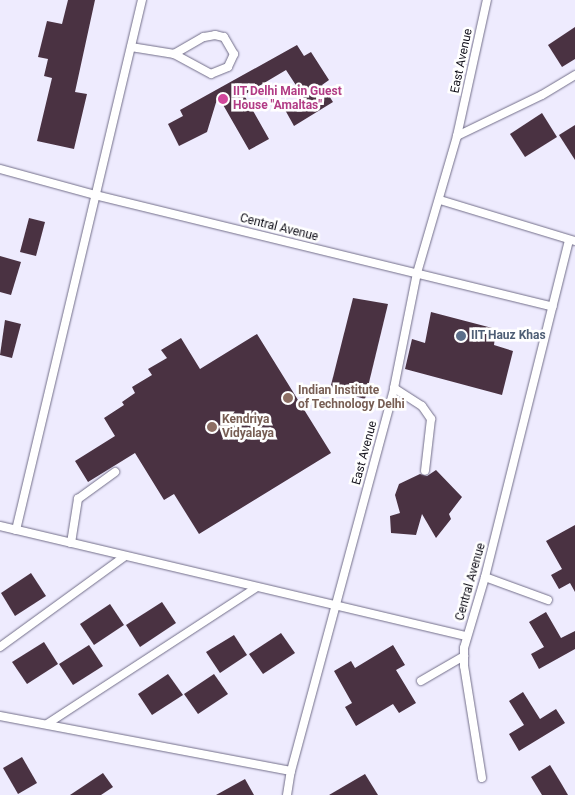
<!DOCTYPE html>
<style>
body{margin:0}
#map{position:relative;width:575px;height:795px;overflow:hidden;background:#eeebfe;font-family:Roboto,sans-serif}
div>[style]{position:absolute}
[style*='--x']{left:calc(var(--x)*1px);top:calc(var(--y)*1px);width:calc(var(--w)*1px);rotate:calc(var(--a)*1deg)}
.building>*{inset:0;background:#4a3242}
.roads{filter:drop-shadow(0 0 1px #726e89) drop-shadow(0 0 1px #726e89)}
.service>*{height:8px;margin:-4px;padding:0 4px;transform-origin:4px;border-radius:4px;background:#fff}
.dots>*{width:14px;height:14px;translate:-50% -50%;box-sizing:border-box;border:2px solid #fff;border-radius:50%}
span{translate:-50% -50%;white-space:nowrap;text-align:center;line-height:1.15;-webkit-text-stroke:5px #fff;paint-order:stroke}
.street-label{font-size:12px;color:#0f0e18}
.hotel-label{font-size:12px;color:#b23c85;font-weight:700}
.left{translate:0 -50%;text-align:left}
.service-label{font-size:12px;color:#4e5e75;font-weight:700}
.education-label{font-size:12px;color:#785e54;font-weight:700}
</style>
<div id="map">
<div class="building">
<div style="clip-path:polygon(68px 0,95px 0,75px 92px,87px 94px,74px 149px,37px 141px,52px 78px,44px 76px,48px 59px,38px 57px,47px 21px,62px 24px)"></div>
<div style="clip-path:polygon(575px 27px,575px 59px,562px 67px,548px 45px)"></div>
<div style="clip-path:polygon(297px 45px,304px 56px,311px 52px,329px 80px,322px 85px,333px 102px,294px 126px,284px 108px,303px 96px,286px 70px,244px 95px,269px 139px,249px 150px,218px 96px,207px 132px,179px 146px,168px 124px,183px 116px,180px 110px)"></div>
<div style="clip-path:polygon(542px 113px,557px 137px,525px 157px,510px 134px)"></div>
<div style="clip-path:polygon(575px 125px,575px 160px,559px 135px)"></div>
<div style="clip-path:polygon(29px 218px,45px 222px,36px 256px,20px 252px)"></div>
<div style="clip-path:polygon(0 256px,21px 262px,11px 295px,0 292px)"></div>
<div style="clip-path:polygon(353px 298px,388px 304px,365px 399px,330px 389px)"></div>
<div style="clip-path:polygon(431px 312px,496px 329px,494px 345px,513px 351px,502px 395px,405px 369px,412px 339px,425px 343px)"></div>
<div style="clip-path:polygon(5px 320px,21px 324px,12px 358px,0 355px)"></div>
<div style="clip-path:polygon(257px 334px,331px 453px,199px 534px,174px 494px,164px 500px,135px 453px,88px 482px,75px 461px,115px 436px,104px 418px,124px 405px,122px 402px,135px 393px,132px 387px,152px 375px,148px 369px,167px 358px,161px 350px,181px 338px,200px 369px)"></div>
<div style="clip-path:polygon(436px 470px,462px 497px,449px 514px,451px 519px,436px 538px,422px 514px,416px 535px,391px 533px,390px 516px,400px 513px,395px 495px,399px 484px,420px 474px,427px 476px)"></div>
<div style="clip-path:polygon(575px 525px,575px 592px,570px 583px,559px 589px,551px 575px,562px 569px,546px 541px)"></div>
<div style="clip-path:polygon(31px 573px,46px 596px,15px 616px,1px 593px)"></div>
<div style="clip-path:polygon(162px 602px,176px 623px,140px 647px,126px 625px)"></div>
<div style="clip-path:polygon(110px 604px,124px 625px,94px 645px,80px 624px)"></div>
<div style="clip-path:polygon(546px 612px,561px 638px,575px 631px,575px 649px,539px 669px,531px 654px,544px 647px,529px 622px)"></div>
<div style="clip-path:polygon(281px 633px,295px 653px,263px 674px,249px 654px)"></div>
<div style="clip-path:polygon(234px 635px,247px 655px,220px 673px,206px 652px)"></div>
<div style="clip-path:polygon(44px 642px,58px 664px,27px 684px,12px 662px)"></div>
<div style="clip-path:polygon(89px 645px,103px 666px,73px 685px,59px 664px)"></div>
<div style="clip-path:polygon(393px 645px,405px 665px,396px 670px,416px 703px,399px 713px,393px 704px,356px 726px,345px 707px,352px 703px,334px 671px,351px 661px,355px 668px)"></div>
<div style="clip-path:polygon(168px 674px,183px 695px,152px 715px,138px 694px)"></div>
<div style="clip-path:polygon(214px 674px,228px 694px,198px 714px,184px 694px)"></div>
<div style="clip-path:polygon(523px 692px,540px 719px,556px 709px,565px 723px,519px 751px,509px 734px,524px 725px,509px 701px)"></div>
<div style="clip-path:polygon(22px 757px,37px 783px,18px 794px,3px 768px)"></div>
<div style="clip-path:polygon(550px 765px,561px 783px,568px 795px,542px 795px,531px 777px)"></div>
<div style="clip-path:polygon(103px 773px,113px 787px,101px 795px,70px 795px)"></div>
<div style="clip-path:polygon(365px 774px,378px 795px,329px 795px)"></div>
<div style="clip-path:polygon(245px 779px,254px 795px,216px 795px)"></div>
</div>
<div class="roads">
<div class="service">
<div style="--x:131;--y:47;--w:44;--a:9.2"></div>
<div style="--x:174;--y:54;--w:34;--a:-30"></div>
<div style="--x:204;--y:37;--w:11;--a:-10"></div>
<div style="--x:215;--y:35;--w:9;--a:13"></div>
<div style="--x:224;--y:37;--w:20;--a:60"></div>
<div style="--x:234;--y:54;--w:14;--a:115"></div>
<div style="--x:228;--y:67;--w:18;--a:158"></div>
<div style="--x:211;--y:74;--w:42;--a:-151.6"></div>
<div style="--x:457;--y:136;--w:94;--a:-25.8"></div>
<div style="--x:542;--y:95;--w:39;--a:-31"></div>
<div style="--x:0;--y:169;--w:98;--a:15.3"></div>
<div style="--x:95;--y:195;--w:471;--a:13.7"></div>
<div style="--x:440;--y:200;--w:141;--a:16.9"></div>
<div style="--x:394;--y:388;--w:33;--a:33"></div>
<div style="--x:422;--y:406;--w:16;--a:55"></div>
<div style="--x:431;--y:419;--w:52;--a:96.6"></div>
<div style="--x:0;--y:526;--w:479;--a:13.3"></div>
<div style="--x:16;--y:530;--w:545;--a:-76.63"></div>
<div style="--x:71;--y:543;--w:45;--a:-81"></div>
<div style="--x:78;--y:499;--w:46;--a:-36.1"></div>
<div style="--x:485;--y:577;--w:67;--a:20.1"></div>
<div style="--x:0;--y:647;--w:153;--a:-36"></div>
<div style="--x:421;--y:681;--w:50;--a:-30.2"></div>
<div style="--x:0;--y:716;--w:296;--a:10.7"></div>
<div style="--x:47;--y:724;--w:249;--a:-33.1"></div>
<div style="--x:482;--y:778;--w:113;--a:-99.1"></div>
<div style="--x:464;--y:666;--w:18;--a:-90"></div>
<div style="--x:464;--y:648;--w:74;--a:-73.5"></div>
<div style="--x:485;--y:577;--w:347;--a:-76"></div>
<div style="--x:287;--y:795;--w:24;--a:-81"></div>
<div style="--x:291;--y:771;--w:397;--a:-74.9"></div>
<div style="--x:394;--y:388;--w:117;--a:-78.7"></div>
<div style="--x:417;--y:273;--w:143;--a:-73.7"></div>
<div style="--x:457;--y:136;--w:139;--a:-77.6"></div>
</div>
</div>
<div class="dots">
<div style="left:223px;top:99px;background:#d1479c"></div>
<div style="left:461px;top:336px;background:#5c6f8a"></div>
<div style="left:288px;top:398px;background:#8d6e63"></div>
<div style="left:212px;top:427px;background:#8d6e63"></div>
</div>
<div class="street-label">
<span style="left:462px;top:61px;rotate:-78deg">East Avenue</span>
<span style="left:279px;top:228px;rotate:14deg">Central Avenue</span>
<span style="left:365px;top:453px;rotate:-75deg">East Avenue</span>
<span style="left:471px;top:582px;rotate:-74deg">Central Avenue</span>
</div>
<div class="hotel-label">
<span class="left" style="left:233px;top:99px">IIT Delhi Main Guest<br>House "Amaltas"</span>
</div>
<div class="service-label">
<span class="left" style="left:471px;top:336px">IIT Hauz Khas</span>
</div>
<div class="education-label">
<span class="left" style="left:298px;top:398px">Indian Institute<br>of Technology Delhi</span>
<span class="left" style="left:222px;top:427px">Kendriya<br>Vidyalaya</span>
</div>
</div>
